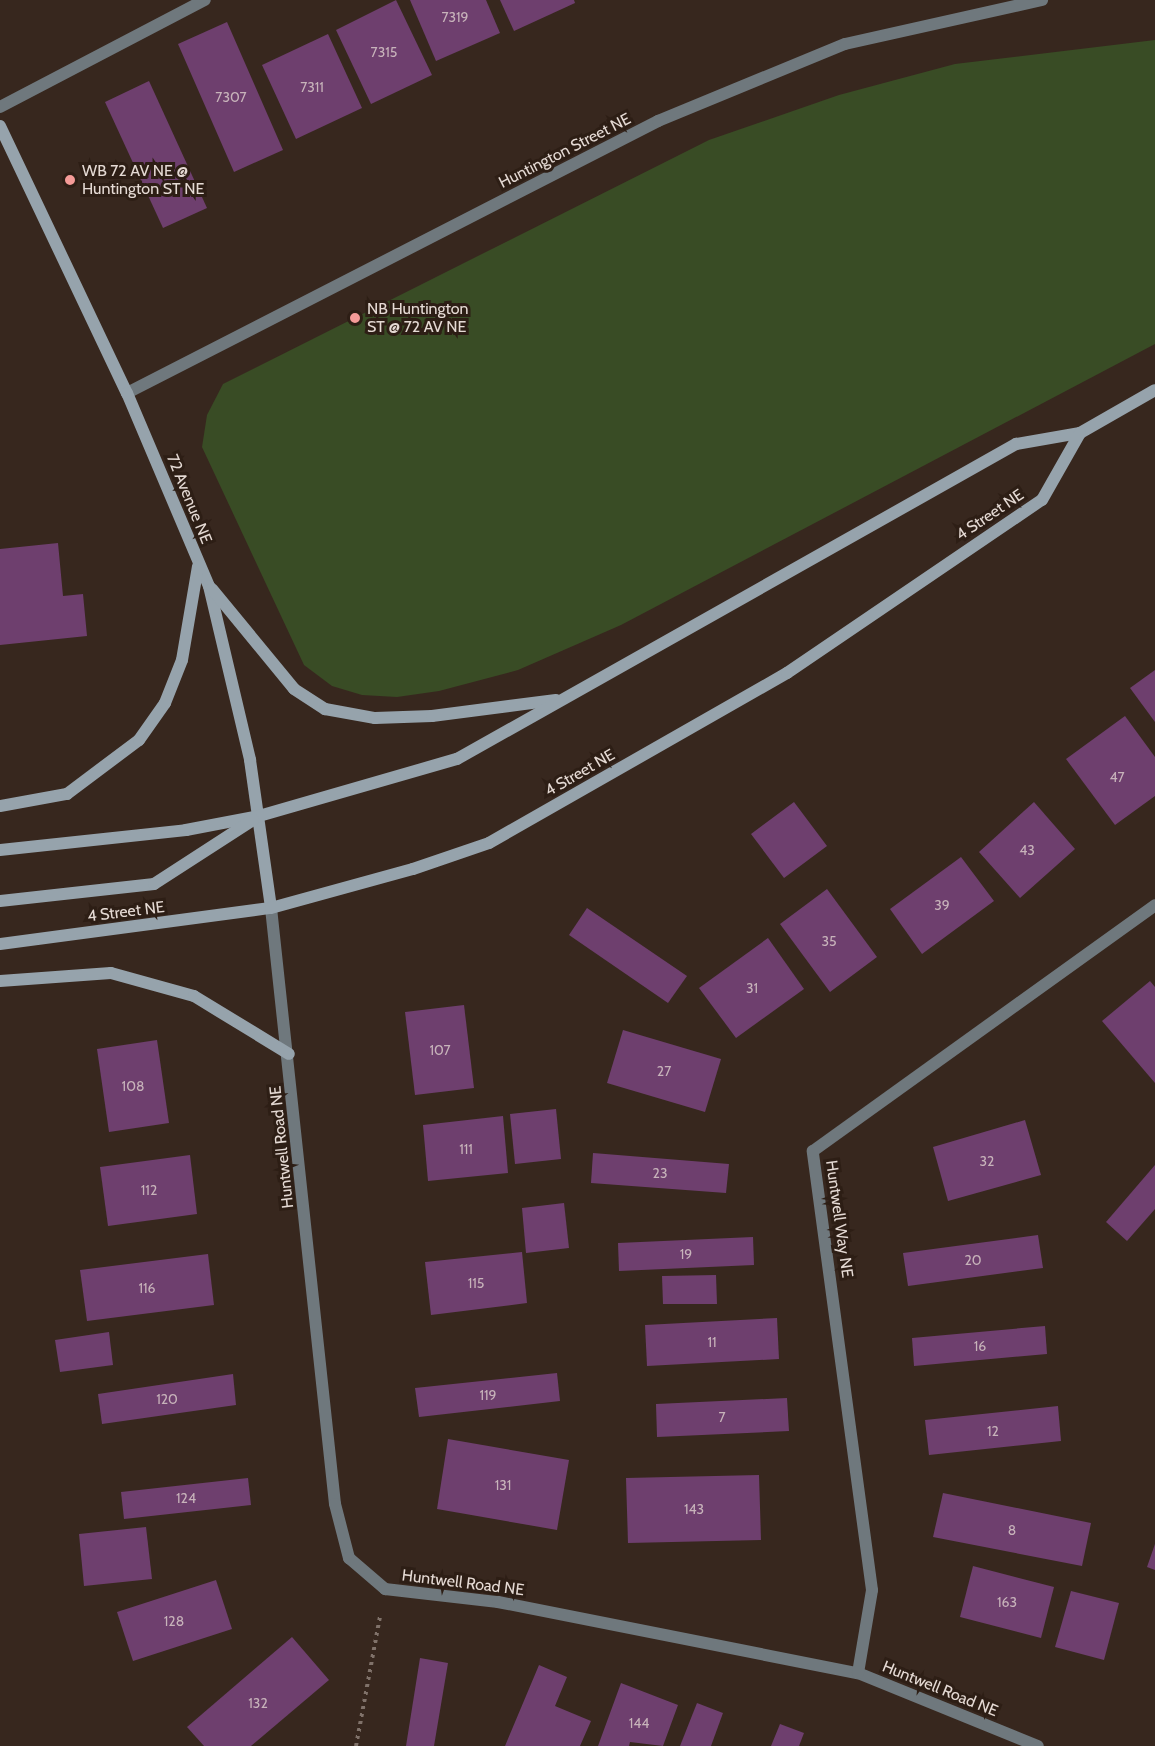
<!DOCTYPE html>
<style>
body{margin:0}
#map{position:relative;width:1155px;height:1746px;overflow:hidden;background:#37271e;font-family:Cabin,sans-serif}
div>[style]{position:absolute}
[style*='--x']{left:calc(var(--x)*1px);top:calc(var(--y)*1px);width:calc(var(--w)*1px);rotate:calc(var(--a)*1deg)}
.green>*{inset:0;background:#394c25}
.building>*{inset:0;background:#6e3f6e}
.path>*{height:4px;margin-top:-2px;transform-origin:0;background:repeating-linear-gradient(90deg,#80726a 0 3px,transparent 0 7.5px)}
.lane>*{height:12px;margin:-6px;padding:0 6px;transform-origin:6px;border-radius:6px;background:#6f787d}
.street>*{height:12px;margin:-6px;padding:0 6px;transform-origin:6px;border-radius:6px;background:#6f787d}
.secondary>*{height:12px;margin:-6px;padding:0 6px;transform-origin:6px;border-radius:6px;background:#96a3ac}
.dots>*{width:16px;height:16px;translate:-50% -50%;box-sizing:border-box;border:3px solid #2d1e15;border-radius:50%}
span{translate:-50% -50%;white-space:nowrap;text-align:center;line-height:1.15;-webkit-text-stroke:6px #2d1e15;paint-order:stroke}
.number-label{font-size:14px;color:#c7b3ba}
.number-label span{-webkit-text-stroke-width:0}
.street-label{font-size:16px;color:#e5dad4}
.poi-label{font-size:16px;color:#e5dad4}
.left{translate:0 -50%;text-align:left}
</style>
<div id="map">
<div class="green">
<div style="clip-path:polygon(1155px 40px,1155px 344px,621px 625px,518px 670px,439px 691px,397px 697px,362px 695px,332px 686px,304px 665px,202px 447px,207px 415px,223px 384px,709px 140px,839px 95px,955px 64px)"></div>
</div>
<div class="building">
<div style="clip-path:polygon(396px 0,432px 75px,371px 104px,336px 30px)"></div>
<div style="clip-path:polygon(410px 0,486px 0,500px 33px,436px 61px)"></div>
<div style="clip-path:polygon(500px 0,574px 0,575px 3px,514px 31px)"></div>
<div style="clip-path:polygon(227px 22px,283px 150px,234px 172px,178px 44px)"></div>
<div style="clip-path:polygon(328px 34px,362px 108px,296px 139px,262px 65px)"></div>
<div style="clip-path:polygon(149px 81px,207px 208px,163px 228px,105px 102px)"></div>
<div style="clip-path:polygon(58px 543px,63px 596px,83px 594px,87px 636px,0 645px,0 549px)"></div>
<div style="clip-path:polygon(1155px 670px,1155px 722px,1130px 688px)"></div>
<div style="clip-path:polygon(1125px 716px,1155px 757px,1155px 796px,1115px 825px,1066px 759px)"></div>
<div style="clip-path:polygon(794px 802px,827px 846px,784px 878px,751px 834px)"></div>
<div style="clip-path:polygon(1034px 802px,1075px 849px,1020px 898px,979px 852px)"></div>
<div style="clip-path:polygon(961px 857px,994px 901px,922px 954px,890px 909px)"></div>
<div style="clip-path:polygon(827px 889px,877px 957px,830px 992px,780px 924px)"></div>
<div style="clip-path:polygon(587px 908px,687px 976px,668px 1003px,569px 935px)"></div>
<div style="clip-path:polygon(768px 938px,804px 989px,736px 1038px,699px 988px)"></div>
<div style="clip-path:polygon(1150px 981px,1155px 987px,1155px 1083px,1102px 1021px)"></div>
<div style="clip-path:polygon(464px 1005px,474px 1088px,415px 1095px,405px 1012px)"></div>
<div style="clip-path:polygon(623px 1030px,721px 1059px,705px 1112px,607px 1083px)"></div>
<div style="clip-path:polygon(157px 1040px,169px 1123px,109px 1132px,97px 1049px)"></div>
<div style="clip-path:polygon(556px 1109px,561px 1159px,515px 1164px,510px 1114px)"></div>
<div style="clip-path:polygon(503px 1116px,508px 1173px,428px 1181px,423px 1125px)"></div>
<div style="clip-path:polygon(1025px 1120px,1041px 1175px,948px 1201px,933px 1147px)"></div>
<div style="clip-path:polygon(593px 1153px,729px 1164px,726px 1193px,591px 1183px)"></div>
<div style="clip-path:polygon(190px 1155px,197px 1214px,108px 1226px,100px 1167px)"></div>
<div style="clip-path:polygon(1155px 1165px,1155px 1209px,1127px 1241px,1106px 1222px)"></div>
<div style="clip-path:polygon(564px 1203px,569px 1248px,526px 1253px,522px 1208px)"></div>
<div style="clip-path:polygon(1038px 1235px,1043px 1268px,908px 1286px,903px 1253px)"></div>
<div style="clip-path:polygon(753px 1237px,754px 1265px,619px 1271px,618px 1243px)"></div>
<div style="clip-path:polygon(522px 1252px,527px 1303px,431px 1315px,425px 1262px)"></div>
<div style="clip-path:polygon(208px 1254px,214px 1305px,87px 1321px,80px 1270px)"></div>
<div style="clip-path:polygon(716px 1275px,717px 1304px,663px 1304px,662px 1276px)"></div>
<div style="clip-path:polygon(777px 1318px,779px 1359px,647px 1366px,645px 1325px)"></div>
<div style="clip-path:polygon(1045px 1326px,1047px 1354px,914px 1366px,912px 1338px)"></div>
<div style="clip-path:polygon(109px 1332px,113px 1365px,60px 1372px,55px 1340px)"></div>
<div style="clip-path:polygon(557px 1373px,560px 1401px,419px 1417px,415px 1388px)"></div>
<div style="clip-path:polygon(233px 1374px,236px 1405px,102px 1424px,98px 1394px)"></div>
<div style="clip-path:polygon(787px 1398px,789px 1431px,657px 1437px,656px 1404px)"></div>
<div style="clip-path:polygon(1058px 1406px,1061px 1441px,929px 1455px,925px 1420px)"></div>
<div style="clip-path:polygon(448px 1439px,569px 1460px,557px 1530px,437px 1509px)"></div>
<div style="clip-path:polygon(759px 1475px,761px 1540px,628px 1543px,626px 1478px)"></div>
<div style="clip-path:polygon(248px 1478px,251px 1505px,124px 1519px,121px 1492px)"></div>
<div style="clip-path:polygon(943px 1493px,1091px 1523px,1082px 1566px,933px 1537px)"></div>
<div style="clip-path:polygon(146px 1527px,152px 1579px,84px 1586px,79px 1534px)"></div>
<div style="clip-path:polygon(1155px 1544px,1155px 1570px,1147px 1567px)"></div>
<div style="clip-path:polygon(973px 1566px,1054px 1587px,1041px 1638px,960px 1617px)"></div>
<div style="clip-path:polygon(216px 1580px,232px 1629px,133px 1661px,117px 1612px)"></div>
<div style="clip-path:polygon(1071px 1591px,1119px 1603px,1104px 1660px,1055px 1647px)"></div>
<div style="clip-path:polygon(292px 1637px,329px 1680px,251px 1746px,204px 1746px,187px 1727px)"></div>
<div style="clip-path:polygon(420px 1658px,448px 1663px,434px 1746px,406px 1746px)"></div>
<div style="clip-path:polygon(539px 1665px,567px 1677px,555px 1706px,591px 1721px,580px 1746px,505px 1746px)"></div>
<div style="clip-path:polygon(621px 1683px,678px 1705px,663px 1746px,630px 1742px,629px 1746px,598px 1746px)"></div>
<div style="clip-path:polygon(697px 1703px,723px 1713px,711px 1746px,680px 1746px)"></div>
<div style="clip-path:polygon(780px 1724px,804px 1733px,799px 1746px,771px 1746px)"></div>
</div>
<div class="path">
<div style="--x:356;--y:1746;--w:131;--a:-79.5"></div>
</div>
<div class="lane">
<div style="--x:0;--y:107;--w:231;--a:-27.6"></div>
</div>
<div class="street">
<div style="--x:127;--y:393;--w:597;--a:-27.12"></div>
<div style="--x:658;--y:121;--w:202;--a:-22.4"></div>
<div style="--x:845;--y:44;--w:202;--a:-12.6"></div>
<div style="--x:271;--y:908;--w:599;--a:83.87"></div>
<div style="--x:335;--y:1504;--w:56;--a:75.5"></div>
<div style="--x:349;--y:1558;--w:48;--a:40.7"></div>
<div style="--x:385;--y:1589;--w:114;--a:6.6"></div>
<div style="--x:498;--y:1602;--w:367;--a:11.2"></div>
<div style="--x:858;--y:1673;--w:194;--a:22.1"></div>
<div style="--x:858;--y:1673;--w:84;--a:-80.4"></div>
<div style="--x:872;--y:1590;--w:443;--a:-97.7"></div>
<div style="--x:813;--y:1151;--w:421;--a:-35.7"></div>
</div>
<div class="secondary">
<div style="--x:0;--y:126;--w:296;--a:64.6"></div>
<div style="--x:127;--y:393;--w:210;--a:67"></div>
<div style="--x:209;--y:586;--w:179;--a:76.7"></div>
<div style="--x:250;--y:760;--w:149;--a:81.9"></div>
<div style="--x:212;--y:589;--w:129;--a:50.6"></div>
<div style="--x:294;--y:689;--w:37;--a:33"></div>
<div style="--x:325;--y:709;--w:51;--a:10.2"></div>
<div style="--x:375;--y:718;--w:57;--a:-2"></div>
<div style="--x:432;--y:716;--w:125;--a:-7.4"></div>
<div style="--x:0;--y:806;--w:68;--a:-10.2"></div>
<div style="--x:67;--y:794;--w:90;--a:-36.9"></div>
<div style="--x:139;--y:740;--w:45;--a:-54.9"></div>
<div style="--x:165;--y:703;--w:46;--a:-68.4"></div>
<div style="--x:182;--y:660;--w:95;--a:-80.3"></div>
<div style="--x:0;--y:850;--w:187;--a:-6.1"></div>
<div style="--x:186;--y:830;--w:74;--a:-10.9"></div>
<div style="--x:259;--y:816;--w:206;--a:-16.1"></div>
<div style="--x:457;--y:759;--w:642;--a:-29.4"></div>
<div style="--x:1016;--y:444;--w:65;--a:-9.8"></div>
<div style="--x:1080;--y:433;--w:86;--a:-29.8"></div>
<div style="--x:0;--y:901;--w:155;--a:-6.3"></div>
<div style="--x:154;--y:884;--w:118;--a:-32.9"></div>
<div style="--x:0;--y:944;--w:273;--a:-7.6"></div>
<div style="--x:271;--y:908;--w:147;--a:-15.4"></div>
<div style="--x:413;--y:869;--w:80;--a:-18.9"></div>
<div style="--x:489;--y:843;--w:343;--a:-29.7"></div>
<div style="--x:787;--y:673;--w:308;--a:-34.2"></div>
<div style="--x:1042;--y:500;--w:77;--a:-60.4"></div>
<div style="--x:0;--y:981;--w:111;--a:-4.1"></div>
<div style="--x:111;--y:973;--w:86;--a:15.5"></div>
<div style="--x:194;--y:996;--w:111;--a:31.4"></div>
</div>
<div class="dots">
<div style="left:70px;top:180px;background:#f59b98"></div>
<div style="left:355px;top:318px;background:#f59b98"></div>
</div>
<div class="number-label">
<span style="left:455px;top:17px">7319</span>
<span style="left:384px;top:52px">7315</span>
<span style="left:312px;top:87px">7311</span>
<span style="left:231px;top:97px">7307</span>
<span style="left:1117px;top:777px">47</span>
<span style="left:1027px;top:850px">43</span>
<span style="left:942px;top:905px">39</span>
<span style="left:829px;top:941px">35</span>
<span style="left:752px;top:988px">31</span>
<span style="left:440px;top:1050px">107</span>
<span style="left:664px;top:1071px">27</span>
<span style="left:133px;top:1086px">108</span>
<span style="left:466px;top:1149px">111</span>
<span style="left:987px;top:1161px">32</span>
<span style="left:660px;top:1173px">23</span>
<span style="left:149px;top:1190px">112</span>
<span style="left:686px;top:1254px">19</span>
<span style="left:973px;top:1260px">20</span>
<span style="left:476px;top:1283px">115</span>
<span style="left:147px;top:1288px">116</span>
<span style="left:712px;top:1342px">11</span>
<span style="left:980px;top:1346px">16</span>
<span style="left:488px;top:1395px">119</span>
<span style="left:167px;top:1399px">120</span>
<span style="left:722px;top:1417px">7</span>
<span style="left:993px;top:1431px">12</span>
<span style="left:503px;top:1485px">131</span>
<span style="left:186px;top:1498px">124</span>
<span style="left:694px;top:1509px">143</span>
<span style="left:1012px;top:1530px">8</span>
<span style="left:1007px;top:1602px">163</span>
<span style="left:174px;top:1621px">128</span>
<span style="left:258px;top:1703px">132</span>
<span style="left:639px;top:1723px">144</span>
</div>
<div class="street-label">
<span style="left:565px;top:151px;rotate:-27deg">Huntington Street NE</span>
<span style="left:189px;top:499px;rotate:68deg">72 Avenue NE</span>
<span style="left:990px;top:515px;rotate:-34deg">4 Street NE</span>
<span style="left:580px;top:773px;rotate:-30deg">4 Street NE</span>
<span style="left:126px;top:912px;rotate:-7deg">4 Street NE</span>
<span style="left:282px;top:1147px;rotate:-96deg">Huntwell Road NE</span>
<span style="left:839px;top:1219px;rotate:82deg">Huntwell Way NE</span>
<span style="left:463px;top:1583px;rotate:7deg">Huntwell Road NE</span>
<span style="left:940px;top:1689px;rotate:22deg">Huntwell Road NE</span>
</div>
<div class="poi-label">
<span class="left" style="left:82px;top:180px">WB 72 AV NE @<br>Huntington ST NE</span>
<span class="left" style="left:367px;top:318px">NB Huntington<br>ST @ 72 AV NE</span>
</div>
</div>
